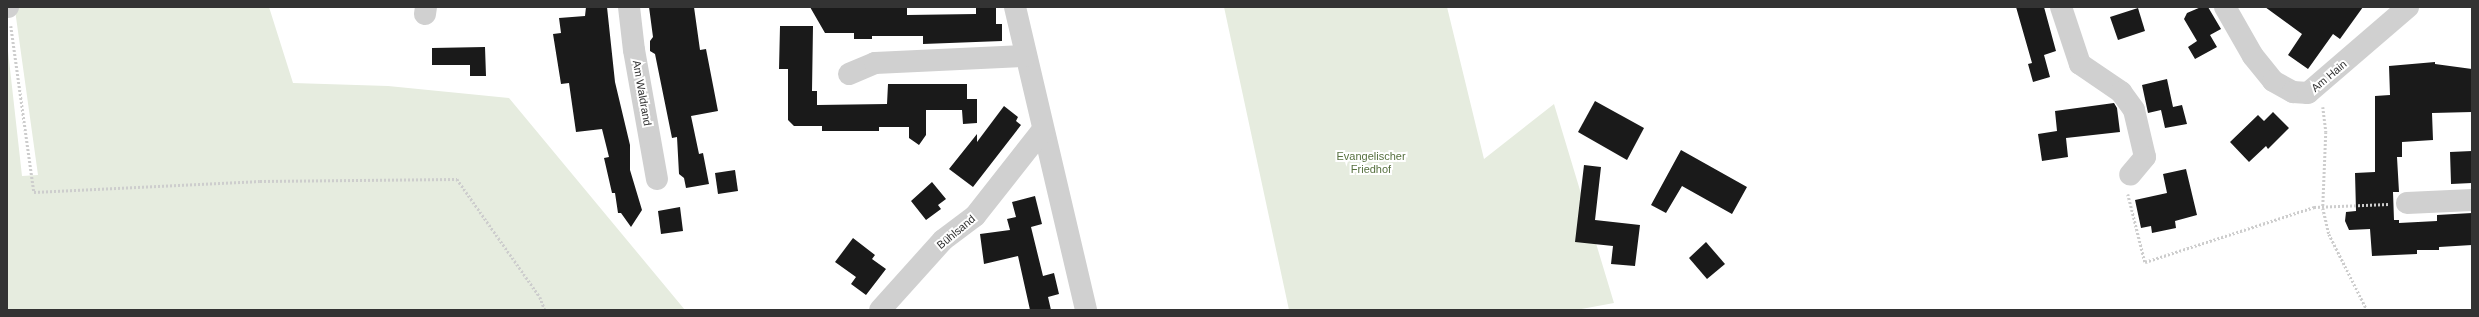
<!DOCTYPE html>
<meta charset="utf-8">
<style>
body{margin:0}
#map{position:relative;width:2479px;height:317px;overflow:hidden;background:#fff;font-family:Arial,sans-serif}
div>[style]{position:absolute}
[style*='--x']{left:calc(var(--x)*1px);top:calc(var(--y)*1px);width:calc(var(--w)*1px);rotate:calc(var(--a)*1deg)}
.green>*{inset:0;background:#e6ecdf}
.building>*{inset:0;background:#1a1a1a}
.path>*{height:2.5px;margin-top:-1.25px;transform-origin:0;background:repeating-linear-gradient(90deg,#cdcdcd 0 2px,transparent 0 4px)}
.minor>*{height:22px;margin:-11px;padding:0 11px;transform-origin:11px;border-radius:11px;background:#d0d0d0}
span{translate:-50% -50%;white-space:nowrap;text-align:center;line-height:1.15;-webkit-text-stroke:4px #fff;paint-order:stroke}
.street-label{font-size:11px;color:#333}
.park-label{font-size:11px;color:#56703f}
.frame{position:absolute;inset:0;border:8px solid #333;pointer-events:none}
</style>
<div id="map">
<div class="green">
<div style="clip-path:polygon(19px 7px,269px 7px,293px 83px,388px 86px,509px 98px,685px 310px,7px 310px,7px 42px,22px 176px,38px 175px,15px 10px)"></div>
<div style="clip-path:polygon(1224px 7px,1447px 7px,1484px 159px,1554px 104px,1614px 303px,1576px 310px,1289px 310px)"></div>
</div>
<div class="building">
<div style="clip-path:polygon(586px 7px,607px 7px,615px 82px,630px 145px,630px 170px,642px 210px,631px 227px,621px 213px,618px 213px,615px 193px,612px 193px,604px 158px,609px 157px,602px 129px,576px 132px,569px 83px,561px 84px,553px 34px,561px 33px,559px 18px,585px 16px)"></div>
<div style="clip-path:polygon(649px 7px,694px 7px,700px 50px,706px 49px,718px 111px,691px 116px,699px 154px,703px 153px,709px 184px,686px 188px,684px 178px,679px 174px,677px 137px,672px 138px,655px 54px,650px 51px,650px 41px,653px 37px)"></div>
<div style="clip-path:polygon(810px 7px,907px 7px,907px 15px,976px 14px,976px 7px,996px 7px,996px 24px,1002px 24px,1002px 41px,923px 44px,923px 36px,872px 36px,872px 39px,854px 39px,854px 33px,825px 33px)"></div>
<div style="clip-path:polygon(2016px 7px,2044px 7px,2056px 51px,2044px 55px,2050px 77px,2033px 82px,2028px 64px,2032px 63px)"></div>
<div style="clip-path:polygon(2201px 7px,2208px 7px,2221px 29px,2210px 35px,2217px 47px,2195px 59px,2188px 47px,2197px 41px,2184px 19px,2187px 13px)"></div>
<div style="clip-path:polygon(2265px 7px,2363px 7px,2340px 39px,2333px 34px,2308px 69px,2288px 55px,2302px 34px)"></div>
<div style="clip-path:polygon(2138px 8px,2145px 31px,2118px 40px,2110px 17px)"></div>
<div style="clip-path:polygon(780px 26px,813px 26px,812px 91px,817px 91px,817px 105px,887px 104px,888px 84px,967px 84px,967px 99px,977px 99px,977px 123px,963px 124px,962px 110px,926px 110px,926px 135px,919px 145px,909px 138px,909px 127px,879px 127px,879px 131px,822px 131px,822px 126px,794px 126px,788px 120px,788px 69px,779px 69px)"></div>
<div style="clip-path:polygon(485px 47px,486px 76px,470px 76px,470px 65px,432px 65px,432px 48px)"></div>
<div style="clip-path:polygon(2435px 62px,2435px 64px,2472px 69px,2472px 112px,2432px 113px,2433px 140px,2402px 142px,2402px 157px,2397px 157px,2399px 192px,2393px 192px,2394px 220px,2399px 220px,2399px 223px,2437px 221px,2437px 215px,2472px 213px,2472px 245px,2439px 247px,2439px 250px,2417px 250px,2417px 254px,2372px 256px,2370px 229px,2349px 230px,2345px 221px,2346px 212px,2356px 211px,2355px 173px,2375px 172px,2375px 96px,2390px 95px,2389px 66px)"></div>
<div style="clip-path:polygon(2167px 79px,2173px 107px,2182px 105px,2187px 124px,2165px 128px,2161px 110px,2148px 113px,2142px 85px)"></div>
<div style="clip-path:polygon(1595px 101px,1644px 128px,1627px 160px,1578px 132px)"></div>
<div style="clip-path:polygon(2114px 103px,2117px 108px,2120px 132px,2066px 138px,2068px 157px,2042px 161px,2038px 134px,2057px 131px,2055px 111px)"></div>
<div style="clip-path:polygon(1004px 106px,1018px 117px,1016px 121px,1021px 125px,973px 187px,949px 169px,977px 134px,977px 142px)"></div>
<div style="clip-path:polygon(2273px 112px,2289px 128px,2268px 149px,2266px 146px,2249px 162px,2230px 142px,2258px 115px,2264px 121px)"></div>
<div style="clip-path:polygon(1681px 150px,1747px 187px,1732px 214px,1682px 186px,1666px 213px,1651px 205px)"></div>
<div style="clip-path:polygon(2472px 151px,2472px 183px,2451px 184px,2450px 152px)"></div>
<div style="clip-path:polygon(1584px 165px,1601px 167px,1595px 220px,1640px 225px,1635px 266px,1611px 264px,1613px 246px,1575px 242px)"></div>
<div style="clip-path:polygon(2186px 169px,2197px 215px,2175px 221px,2176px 228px,2152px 233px,2151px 226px,2141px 228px,2135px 200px,2167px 193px,2163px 174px)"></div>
<div style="clip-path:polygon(735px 170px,738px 191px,718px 194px,715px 173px)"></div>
<div style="clip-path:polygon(932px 182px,946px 199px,938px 205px,941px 209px,926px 220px,911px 201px)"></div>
<div style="clip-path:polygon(1035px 196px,1042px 224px,1031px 227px,1043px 276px,1054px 273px,1059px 294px,1048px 297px,1051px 310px,1030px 310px,1018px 256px,984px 264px,980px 234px,1010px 230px,1007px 219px,1016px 217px,1012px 202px)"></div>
<div style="clip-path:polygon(680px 207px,683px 231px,661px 234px,658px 211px)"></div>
<div style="clip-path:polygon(853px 238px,875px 255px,872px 259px,886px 269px,866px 295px,851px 284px,856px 277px,835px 262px)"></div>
<div style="clip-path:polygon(1706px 242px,1725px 264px,1707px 279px,1689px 258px)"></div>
</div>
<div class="path">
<div style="--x:11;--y:26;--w:168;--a:82.1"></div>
<div style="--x:34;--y:192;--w:226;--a:-2.8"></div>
<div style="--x:260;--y:181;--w:197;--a:-0.6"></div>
<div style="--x:457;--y:179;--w:144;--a:54.9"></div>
<div style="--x:540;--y:297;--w:14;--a:69"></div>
<div style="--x:2323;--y:107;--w:25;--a:83"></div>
<div style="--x:2326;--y:132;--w:76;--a:92.3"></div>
<div style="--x:2323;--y:208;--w:27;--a:77"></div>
<div style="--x:2329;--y:234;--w:85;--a:63.4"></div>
<div style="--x:2128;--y:194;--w:70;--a:76"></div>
<div style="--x:2145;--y:262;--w:178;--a:-18"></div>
<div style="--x:2314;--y:207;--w:75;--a:-2.3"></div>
</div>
<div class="minor">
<div style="--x:7;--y:7;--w:1;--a:0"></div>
<div style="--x:629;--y:7;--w:43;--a:83.4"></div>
<div style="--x:634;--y:50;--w:131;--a:79.9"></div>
<div style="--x:1015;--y:7;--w:311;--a:76.8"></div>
<div style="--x:2061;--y:7;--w:60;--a:71.6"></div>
<div style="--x:2080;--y:64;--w:50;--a:34.3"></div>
<div style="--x:2121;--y:92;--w:22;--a:54"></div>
<div style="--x:2134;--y:110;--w:48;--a:76.8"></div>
<div style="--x:2145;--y:157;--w:23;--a:130"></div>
<div style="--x:2225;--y:7;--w:56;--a:60.3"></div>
<div style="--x:2253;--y:56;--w:32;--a:51"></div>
<div style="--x:2273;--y:81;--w:23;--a:29"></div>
<div style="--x:2293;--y:92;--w:15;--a:4"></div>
<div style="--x:2308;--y:93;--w:132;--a:-40.7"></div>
<div style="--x:425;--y:14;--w:7;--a:-82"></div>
<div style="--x:849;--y:74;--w:28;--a:-23"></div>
<div style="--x:875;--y:63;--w:151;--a:-2.7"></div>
<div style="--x:2407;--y:203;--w:65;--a:-2.6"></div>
<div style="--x:880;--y:310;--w:94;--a:-48"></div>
<div style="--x:943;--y:240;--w:40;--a:-37"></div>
<div style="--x:975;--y:216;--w:108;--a:-51.8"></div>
</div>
<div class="street-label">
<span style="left:2329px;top:76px;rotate:-40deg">Am Hain</span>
<span style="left:642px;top:93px;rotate:80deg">Am Waldrand</span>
<span style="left:956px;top:232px;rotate:-40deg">Bühlsand</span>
</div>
<div class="park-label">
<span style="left:1371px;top:163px">Evangelischer<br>Friedhof</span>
</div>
<div class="frame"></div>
</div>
